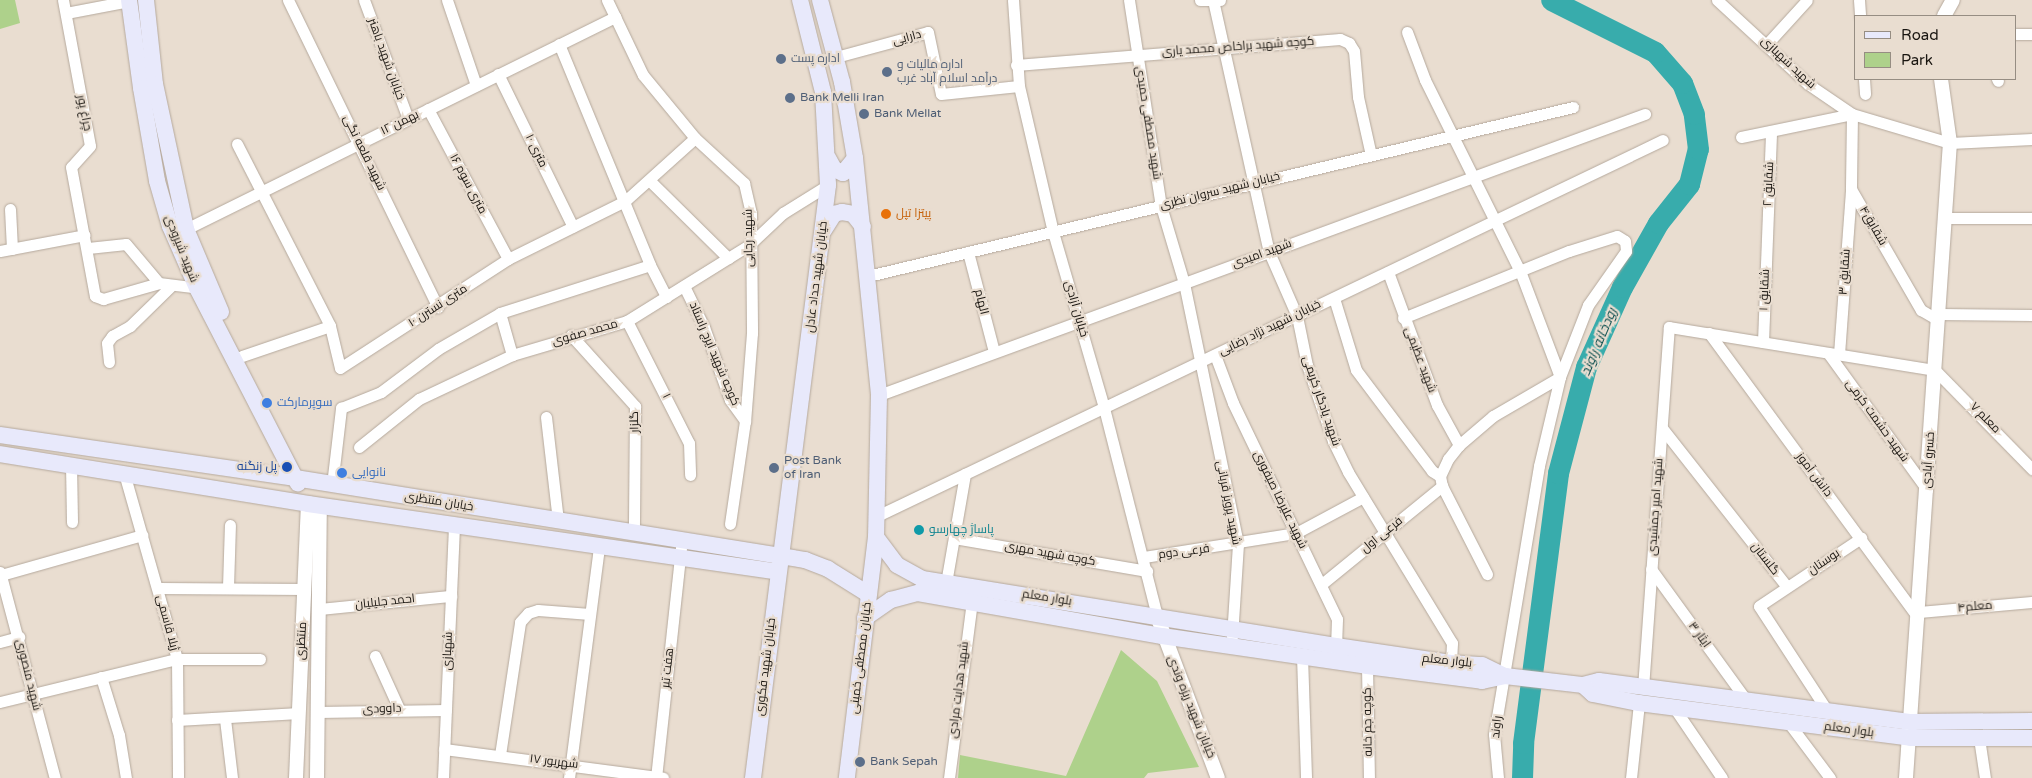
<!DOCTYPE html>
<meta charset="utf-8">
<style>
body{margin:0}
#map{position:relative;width:2032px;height:778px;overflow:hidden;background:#e9ddd0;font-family:"Varela Round",Cairo,sans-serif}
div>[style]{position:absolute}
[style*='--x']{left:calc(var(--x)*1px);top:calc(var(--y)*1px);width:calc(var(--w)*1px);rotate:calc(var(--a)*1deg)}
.green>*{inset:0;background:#aed18b}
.river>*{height:21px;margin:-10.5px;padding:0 10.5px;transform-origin:10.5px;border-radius:10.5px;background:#38acac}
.roads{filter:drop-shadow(0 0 1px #b5a99d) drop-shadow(0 0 1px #b5a99d)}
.minor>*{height:11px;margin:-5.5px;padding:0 5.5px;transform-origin:5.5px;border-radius:5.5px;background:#fff}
.tertiary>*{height:14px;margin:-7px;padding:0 7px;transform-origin:7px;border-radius:7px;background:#fff}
.secondary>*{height:16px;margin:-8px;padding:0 8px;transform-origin:8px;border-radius:8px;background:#e8e9fb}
.dots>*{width:14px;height:14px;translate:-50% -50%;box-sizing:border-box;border:2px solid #e9ddd0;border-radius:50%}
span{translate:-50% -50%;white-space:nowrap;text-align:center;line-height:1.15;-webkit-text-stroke:4.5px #e9ddd0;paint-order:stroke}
.street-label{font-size:12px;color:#191510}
.service-label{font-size:12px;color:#4e5e75}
.left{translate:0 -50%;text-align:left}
.food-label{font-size:12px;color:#c56008}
.shop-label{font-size:12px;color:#366cbe}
.transit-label{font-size:12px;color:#164399}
.right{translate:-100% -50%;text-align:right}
.culture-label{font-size:12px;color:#0d838f}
.water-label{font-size:14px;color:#0d5050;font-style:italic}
.legend{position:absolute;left:1854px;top:15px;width:162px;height:65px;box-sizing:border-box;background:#e9ddd0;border:1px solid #968d83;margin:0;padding:6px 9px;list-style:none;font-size:15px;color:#191510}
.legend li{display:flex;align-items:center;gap:10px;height:25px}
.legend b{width:25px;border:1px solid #968d83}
</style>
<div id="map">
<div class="green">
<div style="clip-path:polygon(0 0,15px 0,20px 23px,0 29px)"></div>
<div style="clip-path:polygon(1121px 650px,1157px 681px,1199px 767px,1148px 773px,1144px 778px,958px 778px,960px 755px,1066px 776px)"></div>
</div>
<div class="river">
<div style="--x:1522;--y:778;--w:35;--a:-88"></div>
<div style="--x:1523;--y:743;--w:272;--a:-82.6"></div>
<div style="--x:1558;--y:473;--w:110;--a:-75.2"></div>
<div style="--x:1586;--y:367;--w:88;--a:-65.8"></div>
<div style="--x:1622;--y:287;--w:73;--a:-60.6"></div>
<div style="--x:1658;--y:223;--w:50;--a:-51.5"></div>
<div style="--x:1689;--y:184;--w:36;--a:-76"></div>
<div style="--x:1698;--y:149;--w:35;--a:-97"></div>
<div style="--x:1694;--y:114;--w:33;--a:-111"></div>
<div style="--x:1682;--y:83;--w:41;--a:-131.1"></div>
<div style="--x:1655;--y:52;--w:116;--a:-153.4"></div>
</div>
<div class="roads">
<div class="minor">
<div style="--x:63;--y:0;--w:148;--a:79.5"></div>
<div style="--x:90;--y:146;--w:28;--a:132"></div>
<div style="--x:71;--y:167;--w:131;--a:79.5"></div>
<div style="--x:95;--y:296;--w:9;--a:21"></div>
<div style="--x:103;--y:299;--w:58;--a:-15.9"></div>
<div style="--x:288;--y:0;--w:342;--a:64"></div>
<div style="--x:364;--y:0;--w:127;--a:69.7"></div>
<div style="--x:447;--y:0;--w:90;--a:71.2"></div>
<div style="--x:607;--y:0;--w:83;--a:64.4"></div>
<div style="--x:643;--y:75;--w:82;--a:50.5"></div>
<div style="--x:695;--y:138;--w:67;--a:42.6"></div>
<div style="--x:744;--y:183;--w:31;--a:77"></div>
<div style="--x:751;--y:213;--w:120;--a:89.5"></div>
<div style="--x:752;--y:333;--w:88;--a:94.5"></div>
<div style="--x:745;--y:421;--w:104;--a:98.3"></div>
<div style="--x:1013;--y:0;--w:86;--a:86"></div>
<div style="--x:1019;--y:86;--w:150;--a:76.9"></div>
<div style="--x:1053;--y:232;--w:183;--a:73.8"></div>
<div style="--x:1104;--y:408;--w:215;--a:75.7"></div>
<div style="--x:1129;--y:0;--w:208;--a:81.2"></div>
<div style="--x:1161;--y:206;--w:80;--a:73.4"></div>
<div style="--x:1184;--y:283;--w:267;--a:78.3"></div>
<div style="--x:1238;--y:544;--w:93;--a:93.7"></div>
<div style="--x:1200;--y:0;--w:20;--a:0"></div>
<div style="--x:1213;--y:0;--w:258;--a:77.5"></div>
<div style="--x:1269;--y:252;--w:70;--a:66.4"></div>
<div style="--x:1297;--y:316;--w:50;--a:78.5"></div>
<div style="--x:1307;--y:365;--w:80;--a:71.1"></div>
<div style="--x:1333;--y:441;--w:34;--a:64"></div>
<div style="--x:1348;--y:472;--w:200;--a:58.7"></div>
<div style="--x:1452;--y:643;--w:20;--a:93"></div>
<div style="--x:1717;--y:0;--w:124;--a:42.7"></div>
<div style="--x:1808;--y:84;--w:53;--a:34.3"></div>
<div style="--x:1852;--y:114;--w:102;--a:16.5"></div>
<div style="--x:1950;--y:143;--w:82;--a:-2.8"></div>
<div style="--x:1859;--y:0;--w:16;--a:86"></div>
<div style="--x:66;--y:13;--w:64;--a:-10.8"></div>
<div style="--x:1407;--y:32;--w:51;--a:69.4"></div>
<div style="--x:1425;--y:80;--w:213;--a:63.6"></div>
<div style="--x:1520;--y:271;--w:113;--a:69.3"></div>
<div style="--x:1560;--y:377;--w:78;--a:149.8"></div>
<div style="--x:1493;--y:416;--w:45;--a:139.5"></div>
<div style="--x:1459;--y:445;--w:18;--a:128"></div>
<div style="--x:1448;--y:459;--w:19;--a:115"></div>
<div style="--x:1440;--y:476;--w:10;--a:79"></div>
<div style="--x:1442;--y:486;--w:99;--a:62.9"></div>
<div style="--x:2016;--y:34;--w:16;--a:0"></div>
<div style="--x:559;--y:44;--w:239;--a:67.6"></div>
<div style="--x:650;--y:265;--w:36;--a:63"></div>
<div style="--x:1767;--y:44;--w:59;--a:-47.7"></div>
<div style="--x:836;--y:57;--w:95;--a:-15.2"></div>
<div style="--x:928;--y:32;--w:63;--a:78.2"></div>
<div style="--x:941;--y:94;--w:78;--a:-5.9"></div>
<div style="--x:1016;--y:65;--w:325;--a:-4.6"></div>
<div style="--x:1340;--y:39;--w:10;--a:24"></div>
<div style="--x:1349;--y:43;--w:9;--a:58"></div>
<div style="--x:1354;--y:51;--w:46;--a:85"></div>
<div style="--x:1358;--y:97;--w:59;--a:77.4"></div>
<div style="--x:498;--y:74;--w:170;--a:63.9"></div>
<div style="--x:1864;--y:79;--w:15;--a:86"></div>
<div style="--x:1997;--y:79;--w:2;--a:63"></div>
<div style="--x:428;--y:109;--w:170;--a:61.9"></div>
<div style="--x:1741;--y:137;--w:113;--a:-11.7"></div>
<div style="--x:1852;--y:114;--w:75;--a:90.8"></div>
<div style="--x:1851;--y:189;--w:140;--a:60"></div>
<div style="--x:1921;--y:310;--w:20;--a:30"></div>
<div style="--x:237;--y:144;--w:204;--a:62.9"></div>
<div style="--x:330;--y:326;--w:43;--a:76.6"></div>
<div style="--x:340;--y:368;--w:200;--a:-33"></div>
<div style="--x:508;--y:259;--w:131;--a:-26.4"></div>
<div style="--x:625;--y:201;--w:94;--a:-42"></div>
<div style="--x:650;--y:181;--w:110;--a:44.6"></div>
<div style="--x:10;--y:209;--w:40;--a:87.1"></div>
<div style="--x:1946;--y:218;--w:86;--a:0"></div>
<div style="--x:186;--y:229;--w:479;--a:-26.3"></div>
<div style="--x:88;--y:248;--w:38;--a:-6"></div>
<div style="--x:126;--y:244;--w:51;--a:49.8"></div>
<div style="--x:159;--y:283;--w:38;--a:7"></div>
<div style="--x:0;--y:251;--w:86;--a:-10.7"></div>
<div style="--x:968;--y:252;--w:103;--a:75.4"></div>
<div style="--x:1388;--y:272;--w:142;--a:69.8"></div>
<div style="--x:1437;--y:405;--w:46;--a:61.2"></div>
<div style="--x:868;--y:276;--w:725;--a:-13.48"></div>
<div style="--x:684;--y:286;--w:46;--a:64"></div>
<div style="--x:704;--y:327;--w:77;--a:70.4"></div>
<div style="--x:730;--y:400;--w:26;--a:54"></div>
<div style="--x:1334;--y:298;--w:75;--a:73"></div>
<div style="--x:1356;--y:370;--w:126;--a:53"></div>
<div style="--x:1432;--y:471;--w:9;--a:32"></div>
<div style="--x:500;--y:313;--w:44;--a:74.1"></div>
<div style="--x:1939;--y:314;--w:93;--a:0.6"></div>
<div style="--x:1403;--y:318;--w:179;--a:-22"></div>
<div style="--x:1569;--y:251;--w:50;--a:-17.4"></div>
<div style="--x:1617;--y:236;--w:9;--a:32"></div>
<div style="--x:1625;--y:241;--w:10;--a:84"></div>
<div style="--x:1626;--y:251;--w:66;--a:125.1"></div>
<div style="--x:1588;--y:305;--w:77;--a:111.3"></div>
<div style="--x:1560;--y:377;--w:91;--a:103.3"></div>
<div style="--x:1539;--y:466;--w:272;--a:99.5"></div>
<div style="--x:1494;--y:734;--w:44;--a:84.8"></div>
<div style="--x:627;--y:321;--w:137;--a:63.1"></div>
<div style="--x:689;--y:443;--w:32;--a:88"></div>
<div style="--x:1709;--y:333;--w:353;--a:53.7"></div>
<div style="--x:571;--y:335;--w:96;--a:48"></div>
<div style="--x:635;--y:406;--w:127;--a:90.5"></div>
<div style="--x:1763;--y:342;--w:211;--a:-87.8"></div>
<div style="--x:1828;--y:353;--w:169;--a:54.1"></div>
<div style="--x:1839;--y:354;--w:165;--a:-85.8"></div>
<div style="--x:1215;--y:355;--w:51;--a:69.4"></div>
<div style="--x:1233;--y:403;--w:240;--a:64.3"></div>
<div style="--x:1337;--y:619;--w:27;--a:92"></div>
<div style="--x:242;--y:356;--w:93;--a:-18.8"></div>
<div style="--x:109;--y:362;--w:19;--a:-96"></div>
<div style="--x:107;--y:343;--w:9;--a:-54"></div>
<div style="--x:112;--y:336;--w:21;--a:-29"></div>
<div style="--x:130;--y:326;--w:56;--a:-44.3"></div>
<div style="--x:879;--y:395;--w:816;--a:-20.15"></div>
<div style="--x:546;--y:417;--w:104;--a:83.4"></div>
<div style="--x:1662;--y:428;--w:202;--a:51.8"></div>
<div style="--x:359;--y:447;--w:77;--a:-38.7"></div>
<div style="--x:419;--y:399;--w:103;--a:-25.3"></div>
<div style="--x:512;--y:355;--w:120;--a:-16.5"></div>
<div style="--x:627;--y:321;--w:144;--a:-31.9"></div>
<div style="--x:749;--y:245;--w:47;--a:-43.3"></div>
<div style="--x:783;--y:213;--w:53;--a:-31.9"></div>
<div style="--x:71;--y:464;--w:58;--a:89"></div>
<div style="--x:124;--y:473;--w:193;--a:74.1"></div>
<div style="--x:177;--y:659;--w:119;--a:89.5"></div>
<div style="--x:332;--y:485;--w:78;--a:-83.3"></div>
<div style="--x:341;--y:408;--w:43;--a:-21.8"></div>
<div style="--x:381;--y:392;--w:71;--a:-37"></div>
<div style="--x:438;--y:349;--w:72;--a:-30.1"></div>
<div style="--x:500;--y:313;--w:157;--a:-17.7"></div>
<div style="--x:877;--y:516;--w:871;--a:-25.57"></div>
<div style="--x:954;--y:538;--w:196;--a:9.7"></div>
<div style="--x:1144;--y:557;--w:154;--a:-9"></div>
<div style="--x:1296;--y:533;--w:76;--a:-28.2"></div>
<div style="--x:1651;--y:569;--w:163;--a:54"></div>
<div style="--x:0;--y:572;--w:213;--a:75.1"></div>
<div style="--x:1;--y:575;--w:147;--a:-15.8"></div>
<div style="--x:946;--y:583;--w:111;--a:-80.1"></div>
<div style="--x:1323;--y:583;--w:154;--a:-39.2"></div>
<div style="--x:228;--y:587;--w:62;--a:-88.2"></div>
<div style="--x:158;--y:588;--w:147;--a:0.4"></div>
<div style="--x:320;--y:609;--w:132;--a:-5.7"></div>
<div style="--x:1919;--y:612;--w:113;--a:-5.1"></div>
<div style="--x:0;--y:642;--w:20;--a:-15"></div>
<div style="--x:375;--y:656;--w:58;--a:65.6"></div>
<div style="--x:1302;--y:656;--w:122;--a:88.1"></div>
<div style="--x:1367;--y:666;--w:112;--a:89"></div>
<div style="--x:101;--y:677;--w:61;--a:72.8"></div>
<div style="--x:119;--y:735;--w:44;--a:80.8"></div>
<div style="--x:1643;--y:688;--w:362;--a:-85.9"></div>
<div style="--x:1669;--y:327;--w:269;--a:9.2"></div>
<div style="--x:1935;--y:370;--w:139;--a:45.6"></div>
<div style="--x:0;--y:702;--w:182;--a:-13.7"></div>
<div style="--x:177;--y:659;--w:83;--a:0"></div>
<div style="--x:1673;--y:706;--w:87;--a:55.8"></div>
<div style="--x:318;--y:712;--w:128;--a:-0.9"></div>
<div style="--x:1828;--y:712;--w:126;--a:-123.1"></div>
<div style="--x:1759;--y:606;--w:123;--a:-33.7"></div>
<div style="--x:225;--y:719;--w:59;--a:83.2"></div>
<div style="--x:177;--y:720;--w:122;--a:-3.3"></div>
<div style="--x:1788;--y:722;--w:70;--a:53.1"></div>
<div style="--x:1979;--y:738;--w:40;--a:81.5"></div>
<div style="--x:444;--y:749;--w:221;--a:7.5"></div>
<div style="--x:500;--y:755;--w:134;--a:-81.4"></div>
<div style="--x:520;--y:622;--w:12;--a:-48"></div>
<div style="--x:528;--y:613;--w:10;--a:-17"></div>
<div style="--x:538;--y:610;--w:52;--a:4.4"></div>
<div style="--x:443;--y:778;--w:254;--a:-87.5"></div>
<div style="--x:569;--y:778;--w:234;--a:-82.6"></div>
<div style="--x:656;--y:778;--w:239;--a:-83.8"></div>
<div style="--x:949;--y:778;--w:177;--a:-82.6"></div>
<div style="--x:1631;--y:778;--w:75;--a:-83.9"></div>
</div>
<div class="tertiary">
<div style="--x:1944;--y:16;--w:18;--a:-61"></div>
<div style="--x:1157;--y:616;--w:173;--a:69.4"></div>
<div style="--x:296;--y:778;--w:274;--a:-87.5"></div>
<div style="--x:317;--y:778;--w:272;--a:-89.4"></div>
<div style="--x:1906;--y:778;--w:637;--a:-86.04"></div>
<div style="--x:1950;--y:143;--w:65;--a:-98"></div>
</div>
<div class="secondary">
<div style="--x:129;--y:0;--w:89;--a:82.2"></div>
<div style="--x:141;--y:88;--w:94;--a:80.2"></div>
<div style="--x:157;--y:181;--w:47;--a:73.9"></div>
<div style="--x:170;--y:226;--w:68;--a:66.5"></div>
<div style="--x:197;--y:288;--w:220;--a:62.7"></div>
<div style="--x:146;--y:0;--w:84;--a:83.9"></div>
<div style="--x:155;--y:84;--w:148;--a:77.9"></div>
<div style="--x:186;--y:229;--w:90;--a:67.1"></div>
<div style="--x:820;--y:0;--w:85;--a:75"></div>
<div style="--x:842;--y:82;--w:77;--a:80.3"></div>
<div style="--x:855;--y:158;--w:238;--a:84.2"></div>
<div style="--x:879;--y:395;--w:142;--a:91.2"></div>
<div style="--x:876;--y:537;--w:243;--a:96.9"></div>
<div style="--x:828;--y:158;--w:13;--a:61"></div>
<div style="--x:834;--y:169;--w:10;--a:24"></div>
<div style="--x:843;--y:173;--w:19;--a:-51"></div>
<div style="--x:824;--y:230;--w:19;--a:-58"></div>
<div style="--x:834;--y:214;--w:8;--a:-14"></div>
<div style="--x:842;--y:212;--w:11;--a:10"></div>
<div style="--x:853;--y:214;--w:16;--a:52"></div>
<div style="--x:0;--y:435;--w:298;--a:8.3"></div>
<div style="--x:295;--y:478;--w:517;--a:9.13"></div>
<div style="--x:805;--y:560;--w:25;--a:21"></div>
<div style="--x:828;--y:569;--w:47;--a:32"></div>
<div style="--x:0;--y:454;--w:312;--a:9.2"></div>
<div style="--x:308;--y:504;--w:474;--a:8.2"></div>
<div style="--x:876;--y:537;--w:35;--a:53"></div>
<div style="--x:897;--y:565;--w:29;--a:29"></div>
<div style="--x:922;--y:579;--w:419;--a:9.2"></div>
<div style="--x:1336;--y:646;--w:116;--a:8.4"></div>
<div style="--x:1451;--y:663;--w:31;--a:4"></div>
<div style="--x:1482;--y:665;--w:25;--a:26"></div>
<div style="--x:1505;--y:676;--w:79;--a:6.6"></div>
<div style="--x:1583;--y:685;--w:16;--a:-14"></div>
<div style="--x:1599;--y:681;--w:315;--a:7.5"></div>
<div style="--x:1911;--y:722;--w:121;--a:-0.5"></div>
<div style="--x:865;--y:618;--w:32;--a:-35"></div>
<div style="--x:891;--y:600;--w:28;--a:-15"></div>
<div style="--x:918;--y:593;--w:248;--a:10"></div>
<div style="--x:1162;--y:636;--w:207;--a:8.3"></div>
<div style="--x:1367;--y:666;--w:116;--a:7.4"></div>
<div style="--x:1482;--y:681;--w:24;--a:-12"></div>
<div style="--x:1583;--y:685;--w:13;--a:42"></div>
<div style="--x:1593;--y:694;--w:47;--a:11.1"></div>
<div style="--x:1639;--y:703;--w:274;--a:7.3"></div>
<div style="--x:1911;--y:738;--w:121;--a:0"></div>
<div style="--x:753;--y:778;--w:598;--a:-82.79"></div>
<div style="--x:828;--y:185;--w:93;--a:-93.1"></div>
<div style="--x:823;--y:92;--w:95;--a:-104"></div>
</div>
</div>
<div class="dots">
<div style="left:781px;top:59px;background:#5c6f8a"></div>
<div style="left:887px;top:72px;background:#5c6f8a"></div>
<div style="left:790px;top:98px;background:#5c6f8a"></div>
<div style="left:864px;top:114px;background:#5c6f8a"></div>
<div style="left:886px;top:214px;background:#e8710a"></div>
<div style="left:267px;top:403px;background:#3f7fe0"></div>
<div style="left:287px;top:467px;background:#1a4fb4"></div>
<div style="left:774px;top:468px;background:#5c6f8a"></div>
<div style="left:342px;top:473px;background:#3f7fe0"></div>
<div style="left:919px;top:530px;background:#0f9aa8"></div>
<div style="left:860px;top:762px;background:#5c6f8a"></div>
</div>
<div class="street-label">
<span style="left:907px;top:38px;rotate:-15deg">دارایی</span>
<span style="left:1238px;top:47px;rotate:-4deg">کوچه شهید براخاص محمد یاری</span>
<span style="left:386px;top:59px;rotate:70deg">خیابان شهید باهنر</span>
<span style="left:1788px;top:63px;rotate:43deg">شهید شهبازی</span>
<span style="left:84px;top:113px;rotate:79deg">چراغ پور</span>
<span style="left:400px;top:123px;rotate:-26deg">۱۲ بهمن</span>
<span style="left:1148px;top:123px;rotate:81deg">شهید مصطفی حمیدی</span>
<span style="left:536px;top:151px;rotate:64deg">۱۰ متری</span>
<span style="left:364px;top:153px;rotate:64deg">شهید قلعه نگی</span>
<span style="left:468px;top:184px;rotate:62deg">۱۶ متری سوم</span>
<span style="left:1769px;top:184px;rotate:-87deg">شقایق ۲</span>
<span style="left:1220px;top:191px;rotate:-14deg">خیابان شهید سروان نظری</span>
<span style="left:1873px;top:226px;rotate:60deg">شقایق۴</span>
<span style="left:749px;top:238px;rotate:-91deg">شهید رجایی</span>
<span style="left:181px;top:249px;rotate:68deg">شهید شیرودی</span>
<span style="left:1262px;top:254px;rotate:-20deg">شهید امیدی</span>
<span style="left:1845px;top:272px;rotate:-86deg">شقایق ۳</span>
<span style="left:817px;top:277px;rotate:-83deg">خیابان شهید حداد عادل</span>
<span style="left:1765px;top:290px;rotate:-88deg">شقایق ۱</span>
<span style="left:981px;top:302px;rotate:76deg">الهام</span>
<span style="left:438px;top:306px;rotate:-33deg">۱۰ متری نسترن</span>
<span style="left:1076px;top:309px;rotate:74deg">خیابان آزادی</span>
<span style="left:1270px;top:328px;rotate:-26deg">خیابان شهید نژاد رضایی</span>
<span style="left:585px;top:333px;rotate:-16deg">محمد صفوی</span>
<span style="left:714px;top:354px;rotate:67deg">کوچه شهید ایرج راستاد</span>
<span style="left:1420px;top:360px;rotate:69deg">شهید عظیمی</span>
<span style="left:666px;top:396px;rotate:63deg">۱</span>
<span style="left:1321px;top:401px;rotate:71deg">شهید یادگار کریمی</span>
<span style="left:1985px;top:418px;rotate:46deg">معلم ۷</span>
<span style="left:1877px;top:421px;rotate:54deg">شهید حشمت کرمی</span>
<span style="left:635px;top:422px;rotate:-91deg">گلزار</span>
<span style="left:1929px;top:460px;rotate:-86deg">خسرو آبادی</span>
<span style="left:1814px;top:475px;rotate:53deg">دانش آموز</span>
<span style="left:1280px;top:500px;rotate:64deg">شهید علیرضا صیفوری</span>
<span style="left:439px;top:502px;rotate:9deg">خیابان منتظری</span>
<span style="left:1228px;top:503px;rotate:79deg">شهید پرویز قربانی</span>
<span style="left:1656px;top:507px;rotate:-86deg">شهید امیر جمشیدی</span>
<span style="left:1382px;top:535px;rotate:-39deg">فرعی اول</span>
<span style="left:1184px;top:552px;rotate:-7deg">فرعی دوم</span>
<span style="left:1050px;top:554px;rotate:10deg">کوچه شهید مهری</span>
<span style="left:1765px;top:559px;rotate:52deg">گلستان</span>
<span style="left:1824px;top:562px;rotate:-34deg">بوستان</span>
<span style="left:1047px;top:598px;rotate:9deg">بلوار معلم</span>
<span style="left:385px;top:602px;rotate:-6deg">احمد جلیلیان</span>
<span style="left:1975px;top:607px;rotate:-5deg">معلم۴</span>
<span style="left:167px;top:623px;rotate:75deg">ژیلا قاسمی</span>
<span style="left:1699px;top:635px;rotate:54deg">ایثار ۳</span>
<span style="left:302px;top:641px;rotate:-87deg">منتظری</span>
<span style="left:448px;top:651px;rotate:-88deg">شهبازی</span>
<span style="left:861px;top:658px;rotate:-83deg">خیابان مصطفی خمینی</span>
<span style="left:1447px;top:661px;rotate:6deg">بلوار معلم</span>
<span style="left:766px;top:667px;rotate:-83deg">خیابان شهید فکوری</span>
<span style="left:668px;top:668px;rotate:-84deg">هفت تیر</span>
<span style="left:28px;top:675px;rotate:76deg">شهید منصوری</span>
<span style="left:959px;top:690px;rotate:-83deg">شهید هدایت مرادی</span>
<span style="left:1191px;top:707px;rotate:68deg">خیابان شهید ریزه وندی</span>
<span style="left:382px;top:709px;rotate:-2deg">داوودی</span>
<span style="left:1368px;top:722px;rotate:-91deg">کوچه جم خانه</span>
<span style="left:1497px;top:727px;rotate:-84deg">راوند</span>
<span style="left:1849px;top:730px;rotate:8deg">بلوار معلم</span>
<span style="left:554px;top:762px;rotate:7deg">۱۷ شهریور</span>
</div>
<div class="service-label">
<span class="left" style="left:791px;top:59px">اداره پست</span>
<span class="left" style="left:897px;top:72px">اداره مالیات و<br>درآمد اسلام آباد غرب</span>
<span class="left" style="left:800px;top:98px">Bank Melli Iran</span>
<span class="left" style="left:874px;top:114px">Bank Mellat</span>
<span class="left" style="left:784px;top:468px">Post Bank<br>of Iran</span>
<span class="left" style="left:870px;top:762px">Bank Sepah</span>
</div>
<div class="food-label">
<span class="left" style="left:896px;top:214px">پیتزا تپل</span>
</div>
<div class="shop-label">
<span class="left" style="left:277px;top:403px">سوپرمارکت</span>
<span class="left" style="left:352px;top:473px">نانوایی</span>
</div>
<div class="transit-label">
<span class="right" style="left:277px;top:467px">پل زنگنه</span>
</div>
<div class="culture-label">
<span class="left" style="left:929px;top:530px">پاساژ چهارسو</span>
</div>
<div class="water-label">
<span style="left:1599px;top:342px;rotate:-67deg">رودخانه راوند</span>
</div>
<ul class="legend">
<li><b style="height:6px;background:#e8e9fb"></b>Road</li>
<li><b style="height:14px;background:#aed18b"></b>Park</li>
</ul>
</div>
